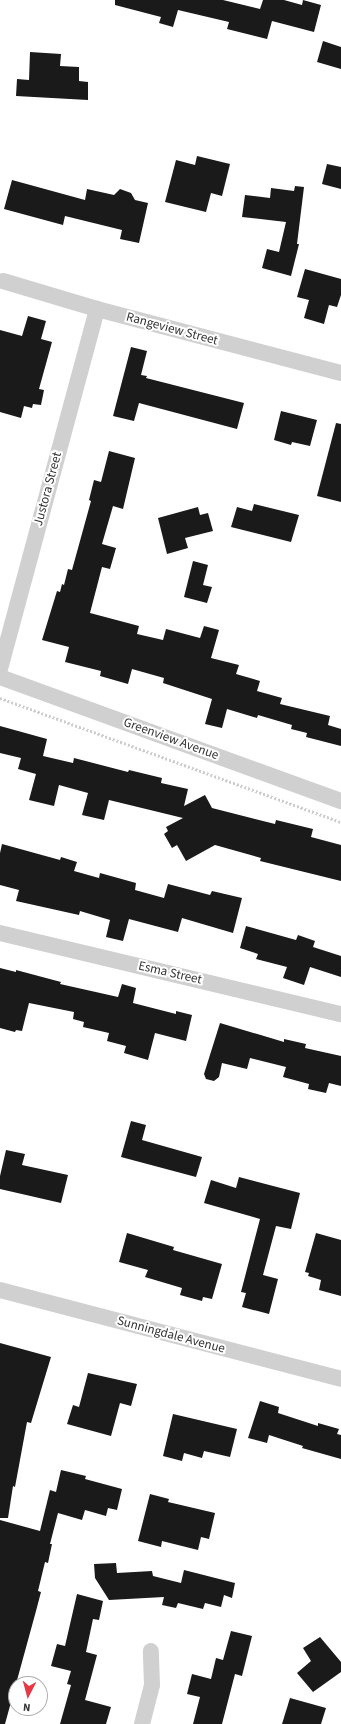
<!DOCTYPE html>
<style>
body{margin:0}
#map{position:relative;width:341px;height:1724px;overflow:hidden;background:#fff;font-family:"Source Sans 3",sans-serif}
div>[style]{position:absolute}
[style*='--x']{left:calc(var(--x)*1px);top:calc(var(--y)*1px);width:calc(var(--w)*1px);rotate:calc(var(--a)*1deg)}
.building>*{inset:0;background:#1a1a1a}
.path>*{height:2.5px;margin-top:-1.25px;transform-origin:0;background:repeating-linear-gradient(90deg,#cdcdcd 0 2px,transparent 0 4px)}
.minor>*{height:16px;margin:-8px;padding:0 8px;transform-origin:8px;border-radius:8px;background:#d0d0d0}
span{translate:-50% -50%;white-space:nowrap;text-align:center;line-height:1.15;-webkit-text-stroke:4px #fff;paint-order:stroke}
.street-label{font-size:13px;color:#333}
.north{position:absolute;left:8px;top:1676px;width:40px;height:40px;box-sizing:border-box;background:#fff;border:1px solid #adadad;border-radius:50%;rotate:186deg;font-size:11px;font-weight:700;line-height:16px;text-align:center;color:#333}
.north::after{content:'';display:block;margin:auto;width:14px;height:18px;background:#e63946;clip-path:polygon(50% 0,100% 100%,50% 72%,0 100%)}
</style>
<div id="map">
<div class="building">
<div style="clip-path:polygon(115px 0,223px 0,260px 9px,263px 0,284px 0,302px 5px,303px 0,321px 5px,314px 32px,272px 21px,267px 39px,227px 29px,229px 22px,178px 10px,173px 27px,159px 23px,161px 17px,115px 5px)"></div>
<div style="clip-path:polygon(323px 41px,341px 47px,341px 69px,317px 62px)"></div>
<div style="clip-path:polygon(30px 52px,61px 54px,60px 66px,79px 67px,79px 81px,88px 82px,88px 100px,16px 96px,17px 79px,29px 80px)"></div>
<div style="clip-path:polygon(197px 156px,230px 164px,222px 196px,211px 193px,206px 212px,165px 202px,176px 160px,195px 165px)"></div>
<div style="clip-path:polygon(327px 164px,341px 167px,341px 189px,322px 184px)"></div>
<div style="clip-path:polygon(12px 180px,85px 200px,87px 189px,114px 195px,120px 189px,131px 193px,135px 200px,148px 203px,139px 243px,120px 239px,122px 230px,65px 216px,63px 225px,4px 209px)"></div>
<div style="clip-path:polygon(295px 186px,304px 187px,297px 244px,299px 244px,291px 276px,262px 268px,267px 249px,279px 252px,286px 222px,242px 217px,245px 195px,270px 198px,271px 188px,294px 191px)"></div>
<div style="clip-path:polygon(305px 269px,341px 279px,341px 295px,337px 307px,329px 305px,324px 324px,304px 318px,309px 300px,297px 297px)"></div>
<div style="clip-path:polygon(28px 316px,46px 321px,41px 339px,52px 342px,39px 389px,44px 390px,41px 405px,33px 404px,32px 408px,24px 406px,21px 418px,0 412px,0 330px,22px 336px)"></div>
<div style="clip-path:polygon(131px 347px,147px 351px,141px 375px,147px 376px,146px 378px,244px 403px,237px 429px,139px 403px,134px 421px,113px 416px)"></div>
<div style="clip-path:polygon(281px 411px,317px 420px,310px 446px,292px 442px,291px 445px,274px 440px)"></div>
<div style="clip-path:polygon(336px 423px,341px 424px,341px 502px,317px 496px)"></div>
<div style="clip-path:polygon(109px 451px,135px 458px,123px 509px,113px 506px,102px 544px,116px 548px,110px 569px,102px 567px,90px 613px,139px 626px,137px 634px,163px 640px,166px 629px,200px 638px,204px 626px,219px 630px,211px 658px,239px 665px,236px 674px,260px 681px,257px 691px,282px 698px,280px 704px,330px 716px,328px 725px,341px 729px,341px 746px,306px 737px,307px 733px,291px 729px,292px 725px,258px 715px,257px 718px,227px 709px,222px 728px,205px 724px,212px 699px,163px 683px,164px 678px,132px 669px,128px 684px,100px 676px,101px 671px,65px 662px,69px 647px,42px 640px,57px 591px,60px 592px,62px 584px,64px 585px,68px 569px,72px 570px,91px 501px,89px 500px,94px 480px,101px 482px)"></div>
<div style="clip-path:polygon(254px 504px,299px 515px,291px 542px,231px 527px,237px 507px,252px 511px)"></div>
<div style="clip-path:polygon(198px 507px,200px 515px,208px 513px,213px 531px,185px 538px,188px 548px,167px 554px,158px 518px)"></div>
<div style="clip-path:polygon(193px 561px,208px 565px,203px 585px,212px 587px,207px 603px,184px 597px)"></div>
<div style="clip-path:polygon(0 726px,47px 739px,43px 756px,73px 763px,74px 758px,128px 772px,129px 770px,162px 778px,161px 783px,188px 789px,184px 806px,205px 795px,212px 808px,275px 824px,276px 820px,313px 829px,311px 837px,341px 845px,341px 881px,260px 861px,261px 858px,215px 845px,186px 861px,177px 845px,172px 848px,164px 834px,168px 831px,166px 827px,183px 818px,109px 800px,104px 820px,82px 815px,88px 793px,59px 785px,54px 806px,29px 800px,36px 774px,18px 769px,21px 758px,0 753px)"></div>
<div style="clip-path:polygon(2px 844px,60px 860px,61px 857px,77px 862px,74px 871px,99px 878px,100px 873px,136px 883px,135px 890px,164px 898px,168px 884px,210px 895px,212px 891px,242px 898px,233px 933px,182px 918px,178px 932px,129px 919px,123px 941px,106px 937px,110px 920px,80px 911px,79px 915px,16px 901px,19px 890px,0 885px,0 853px)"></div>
<div style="clip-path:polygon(246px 926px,296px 940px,298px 935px,315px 941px,313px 947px,341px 956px,341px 977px,310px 967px,304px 985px,283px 978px,287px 967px,256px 959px,258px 954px,240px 948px)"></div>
<div style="clip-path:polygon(0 968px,16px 972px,16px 970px,61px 982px,60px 984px,118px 997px,122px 984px,136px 988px,133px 1003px,176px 1014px,176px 1011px,192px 1015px,186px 1041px,155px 1033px,148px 1060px,124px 1053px,126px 1046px,107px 1041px,109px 1033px,83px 1027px,84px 1022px,73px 1019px,74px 1012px,29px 1003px,22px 1031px,16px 1030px,15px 1032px,0 1028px)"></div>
<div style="clip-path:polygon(220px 1023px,284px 1042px,284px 1039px,306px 1044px,305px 1048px,341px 1056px,341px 1086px,329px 1083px,326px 1093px,308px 1089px,309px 1084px,283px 1077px,286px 1067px,250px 1058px,247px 1069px,222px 1063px,219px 1077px,214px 1081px,206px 1079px,204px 1074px)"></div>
<div style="clip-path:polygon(131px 1121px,146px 1125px,142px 1140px,202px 1157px,196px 1177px,121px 1157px)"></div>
<div style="clip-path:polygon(6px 1150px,25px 1154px,22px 1165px,68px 1175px,61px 1203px,0 1189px,0 1176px)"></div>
<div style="clip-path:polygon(239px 1177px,300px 1193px,291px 1229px,276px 1226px,263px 1275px,278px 1279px,269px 1314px,242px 1307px,246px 1293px,241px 1292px,260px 1219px,204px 1203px,211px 1180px,236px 1188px)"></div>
<div style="clip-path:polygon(127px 1233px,174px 1247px,173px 1250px,222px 1264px,212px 1299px,203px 1297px,202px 1301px,180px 1295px,182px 1288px,145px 1277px,148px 1270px,119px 1262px)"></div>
<div style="clip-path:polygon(316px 1233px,341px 1240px,341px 1296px,319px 1290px,321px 1280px,308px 1276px,309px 1273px,305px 1272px)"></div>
<div style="clip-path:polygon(0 1343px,51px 1357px,31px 1423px,27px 1422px,15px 1487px,13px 1486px,8px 1518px,0 1518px)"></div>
<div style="clip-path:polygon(88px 1373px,137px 1384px,131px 1406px,120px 1403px,111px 1436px,67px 1424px,73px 1405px,79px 1407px)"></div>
<div style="clip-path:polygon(260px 1401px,279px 1407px,278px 1413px,318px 1426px,318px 1423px,339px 1429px,337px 1434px,341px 1435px,341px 1459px,302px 1448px,303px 1446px,269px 1435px,267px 1443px,248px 1438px)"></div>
<div style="clip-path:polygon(173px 1414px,237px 1429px,230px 1457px,204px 1451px,202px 1458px,184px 1453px,182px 1461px,163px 1456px)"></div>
<div style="clip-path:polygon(61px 1470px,86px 1476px,85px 1479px,122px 1489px,117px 1510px,108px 1508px,106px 1516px,85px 1510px,82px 1520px,58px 1513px,50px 1544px,52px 1544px,48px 1563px,45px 1562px,38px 1591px,41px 1592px,36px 1611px,5px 1724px,0 1724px,0 1520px,40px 1531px,50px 1490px,56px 1492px)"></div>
<div style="clip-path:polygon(150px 1494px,169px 1499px,168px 1502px,215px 1513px,209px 1539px,201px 1537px,198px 1550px,162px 1541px,161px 1547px,138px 1541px)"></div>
<div style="clip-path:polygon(116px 1563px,117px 1573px,152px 1571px,153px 1576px,181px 1583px,184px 1570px,235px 1583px,232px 1598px,224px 1595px,221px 1607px,205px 1603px,203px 1609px,178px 1603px,176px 1608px,162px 1605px,164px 1597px,109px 1600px,95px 1578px,94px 1564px)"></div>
<div style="clip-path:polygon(77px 1594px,103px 1601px,99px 1620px,93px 1619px,86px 1652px,97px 1655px,85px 1700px,111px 1707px,106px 1724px,60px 1724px,71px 1685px,67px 1684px,71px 1671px,51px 1666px,57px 1644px,65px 1646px)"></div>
<div style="clip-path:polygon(231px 1631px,252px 1636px,242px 1676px,235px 1674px,222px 1724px,193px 1724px,200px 1697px,187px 1694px,192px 1674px,211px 1679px,216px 1658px,223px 1660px)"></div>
<div style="clip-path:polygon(320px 1637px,341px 1662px,341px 1672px,313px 1692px,297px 1673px,311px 1661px,303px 1648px)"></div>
<div style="clip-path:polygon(290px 1698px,326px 1708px,321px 1724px,282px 1724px)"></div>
</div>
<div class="path">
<div style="--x:0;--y:698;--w:363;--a:20"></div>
</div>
<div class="minor">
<div style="--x:3;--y:281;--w:98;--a:16.6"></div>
<div style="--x:97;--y:309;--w:252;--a:14.7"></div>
<div style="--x:0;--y:669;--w:373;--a:-74.9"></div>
<div style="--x:0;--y:677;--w:363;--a:20"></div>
<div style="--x:0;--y:933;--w:350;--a:13.4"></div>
<div style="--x:0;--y:1290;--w:352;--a:14.6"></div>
<div style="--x:142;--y:1724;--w:40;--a:-75.6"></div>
<div style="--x:152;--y:1685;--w:34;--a:-92"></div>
</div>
<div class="street-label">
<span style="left:172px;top:329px;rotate:15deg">Rangeview Street</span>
<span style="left:48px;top:489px;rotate:-75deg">Justora Street</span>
<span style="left:171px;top:739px;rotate:20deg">Greenview Avenue</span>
<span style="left:170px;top:973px;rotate:13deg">Esma Street</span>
<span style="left:171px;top:1335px;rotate:15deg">Sunningdale Avenue</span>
</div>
<div class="north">N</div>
</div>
